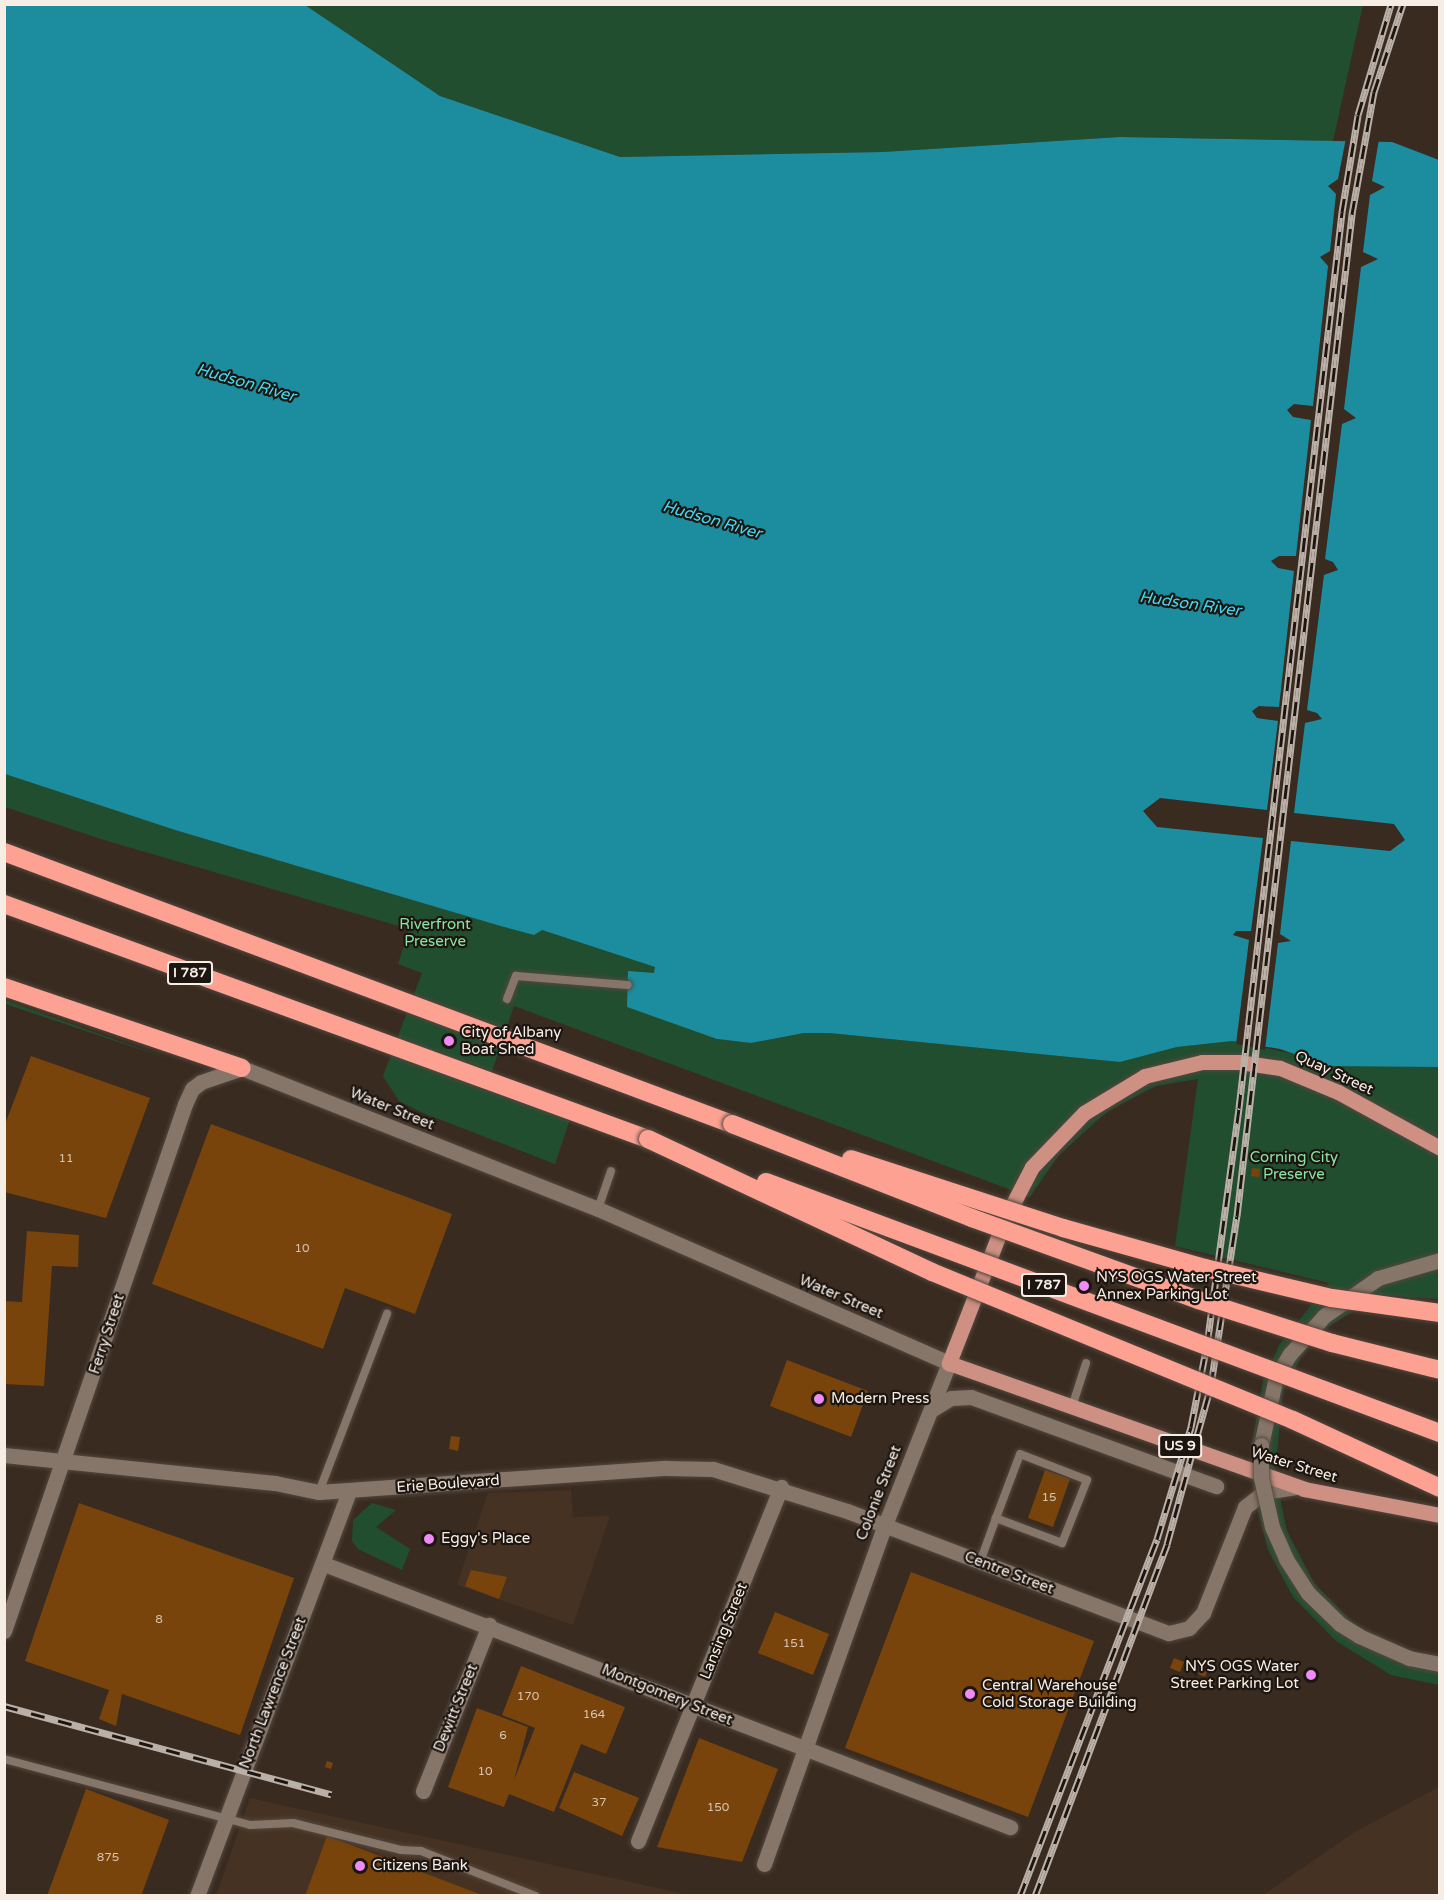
<!DOCTYPE html>
<style>
body{margin:0}
#map{position:relative;width:1444px;height:1900px;overflow:hidden;background:#392b20;font-family:"Varela Round",sans-serif}
div>[style]{position:absolute}
[style*='--x']{left:calc(var(--x)*1px);top:calc(var(--y)*1px);width:calc(var(--w)*1px);rotate:calc(var(--a)*1deg)}
.built>*{inset:0;background:#463222}
.green>*{inset:0;background:#224e30}
.water>*{inset:0;background:#1b8d9f}
.pier>*{inset:0;background:#392b20}
.building>*{inset:0;background:#79440b}
.roads{filter:drop-shadow(0 0 2px #53473e) drop-shadow(0 0 2px #53473e)}
.lane>*{height:8px;margin:-4px;padding:0 4px;transform-origin:4px;border-radius:4px;background:#867669}
.street>*{height:15px;margin:-7.5px;padding:0 7.5px;transform-origin:7.5px;border-radius:7.5px;background:#867669}
.secondary>*{height:15px;margin:-7.5px;padding:0 7.5px;transform-origin:7.5px;border-radius:7.5px;background:#867669}
.primary>*{height:15px;margin:-7.5px;padding:0 7.5px;transform-origin:7.5px;border-radius:7.5px;background:#cd9082}
.highway>*{height:18px;margin:-9px;padding:0 9px;transform-origin:9px;border-radius:9px;background:#fda193}
.rail>*{height:7px;margin-top:-3.5px;transform-origin:0;background:repeating-linear-gradient(90deg,#1c1510 0 14px,#bbb0a7 0 28px);box-sizing:border-box;border-block:2px solid #bbb0a7}
.bridges{filter:drop-shadow(0 0 2px #53473e) drop-shadow(0 0 2px #53473e)}
.street-bridge>*{height:15px;margin:-7.5px;padding:0 7.5px;transform-origin:7.5px;border-radius:7.5px;background:#867669}
.highway-bridge>*{height:18px;margin:-9px;padding:0 9px;transform-origin:9px;border-radius:9px;background:#fda193}
.dots>*{width:16px;height:16px;translate:-50% -50%;box-sizing:border-box;border:3px solid #1c1510;border-radius:50%}
span{translate:-50% -50%;white-space:nowrap;text-align:center;line-height:1.15;-webkit-text-stroke:4.5px #1c1510;paint-order:stroke}
.number-label{font-size:12px;color:#d7c3ae}
.number-label span{-webkit-text-stroke-width:0}
.shield-label span{padding:2px 4px;background:#1c1510;border:2px solid;border-radius:4px;-webkit-text-stroke-width:0}
.shield-label{font-size:14px;color:#f6ede5;font-weight:700}
.park-label{font-size:15px;color:#89e4a3}
.poi-label{font-size:15px;color:#f6ede5}
.left{translate:0 -50%;text-align:left}
.right{translate:-100% -50%;text-align:right}
.street-label{font-size:15px;color:#f6ede5}
.water-label{font-size:16px;color:#44daf5;font-style:italic}
.frame{position:absolute;inset:0;border:6px solid #f6ede5;pointer-events:none}
</style>
<div id="map">
<div class="built">
<div style="clip-path:polygon(571px 1490px,573px 1517px,610px 1516px,573px 1625px,457px 1585px,488px 1493px)"></div>
<div style="clip-path:polygon(1439px 1787px,1439px 1895px,1263px 1895px,1355px 1832px)"></div>
<div style="clip-path:polygon(250px 1798px,689px 1895px,216px 1896px)"></div>
</div>
<div class="green">
<div style="clip-path:polygon(305px 5px,1363px 5px,1333px 141px,1120px 137px,883px 152px,620px 157px,440px 96px)"></div>
<div style="clip-path:polygon(5px 774px,175px 830px,497px 925px,542px 930px,655px 967px,655px 973px,717px 1039px,751px 1043px,804px 1033px,829px 1033px,1120px 1062px,1177px 1047px,1232px 1041px,1304px 1056px,1439px 1067px,1439px 1299px,1380px 1295px,1323px 1330px,1301px 1357px,1283px 1391px,1275px 1474px,1287px 1531px,1314px 1583px,1354px 1624px,1408px 1654px,1439px 1660px,1439px 1685px,1391px 1675px,1336px 1641px,1293px 1597px,1268px 1550px,1253px 1491px,1252px 1444px,1263px 1381px,1279px 1345px,1329px 1283px,1175px 1246px,1198px 1079px,1156px 1086px,1108px 1111px,1059px 1155px,1030px 1197px,514px 1006px,486px 1089px,570px 1119px,555px 1164px,423px 1113px,399px 1101px,383px 1076px,422px 973px,398px 964px,409px 929px,104px 840px,5px 807px)"></div>
<div style="clip-path:polygon(5px 1000px,172px 1060px,5px 1004px)"></div>
<div style="clip-path:polygon(372px 1503px,396px 1510px,376px 1527px,410px 1549px,402px 1570px,358px 1549px,352px 1541px,353px 1520px)"></div>
</div>
<div class="water">
<div style="clip-path:polygon(5px 5px,305px 5px,440px 96px,620px 157px,883px 152px,1120px 137px,1392px 142px,1439px 160px,1439px 1067px,1329px 1066px,1280px 1049px,1232px 1041px,1177px 1047px,1120px 1062px,829px 1033px,804px 1033px,751px 1043px,717px 1039px,627px 1007px,628px 971px,654px 973px,655px 967px,542px 930px,534px 935px,497px 925px,175px 830px,5px 774px)"></div>
</div>
<div class="pier">
<div style="clip-path:polygon(1346px 138px,1379px 139px,1372px 181px,1385px 187px,1370px 195px,1363px 252px,1378px 259px,1361px 267px,1344px 409px,1356px 418px,1342px 424px,1325px 559px,1333px 562px,1338px 570px,1324px 575px,1307px 710px,1317px 713px,1322px 719px,1305px 723px,1294px 813px,1394px 824px,1405px 840px,1390px 851px,1291px 841px,1280px 934px,1291px 941px,1278px 943px,1265px 1050px,1236px 1044px,1249px 940px,1233px 935px,1236px 931px,1251px 931px,1263px 838px,1157px 827px,1143px 811px,1160px 798px,1267px 810px,1278px 721px,1257px 718px,1252px 711px,1259px 706px,1279px 707px,1294px 571px,1278px 568px,1271px 561px,1279px 556px,1296px 556px,1311px 420px,1293px 417px,1287px 410px,1294px 404px,1313px 406px,1328px 266px,1320px 257px,1330px 251px,1336px 194px,1328px 186px,1338px 179px)"></div>
</div>
<div class="building">
<div style="clip-path:polygon(31px 1056px,150px 1098px,106px 1218px,4px 1192px,4px 1127px)"></div>
<div style="clip-path:polygon(211px 1124px,452px 1214px,415px 1314px,345px 1288px,323px 1349px,152px 1284px)"></div>
<div style="clip-path:polygon(1252px 1168px,1260px 1169px,1259px 1177px,1251px 1176px)"></div>
<div style="clip-path:polygon(27px 1231px,79px 1235px,78px 1267px,52px 1266px,44px 1386px,4px 1384px,4px 1301px,22px 1302px)"></div>
<div style="clip-path:polygon(787px 1360px,868px 1391px,851px 1437px,770px 1406px)"></div>
<div style="clip-path:polygon(451px 1436px,460px 1437px,458px 1451px,449px 1449px)"></div>
<div style="clip-path:polygon(1045px 1470px,1070px 1479px,1053px 1527px,1028px 1518px)"></div>
<div style="clip-path:polygon(79px 1503px,294px 1578px,240px 1735px,122px 1694px,116px 1726px,99px 1719px,109px 1690px,25px 1661px)"></div>
<div style="clip-path:polygon(471px 1570px,507px 1577px,499px 1599px,465px 1586px)"></div>
<div style="clip-path:polygon(911px 1572px,1094px 1641px,1028px 1817px,845px 1748px)"></div>
<div style="clip-path:polygon(775px 1612px,829px 1634px,813px 1675px,758px 1653px)"></div>
<div style="clip-path:polygon(1174px 1658px,1184px 1662px,1180px 1672px,1170px 1668px)"></div>
<div style="clip-path:polygon(521px 1666px,625px 1707px,606px 1754px,581px 1744px,554px 1812px,509px 1794px,504px 1807px,448px 1787px,477px 1708px,528px 1727px,514px 1780px,535px 1728px,502px 1715px)"></div>
<div style="clip-path:polygon(1201px 1669px,1207px 1672px,1205px 1677px,1198px 1674px)"></div>
<div style="clip-path:polygon(699px 1738px,778px 1769px,742px 1862px,657px 1847px)"></div>
<div style="clip-path:polygon(327px 1761px,333px 1763px,331px 1769px,325px 1767px)"></div>
<div style="clip-path:polygon(574px 1772px,639px 1798px,622px 1836px,559px 1808px)"></div>
<div style="clip-path:polygon(86px 1789px,169px 1820px,141px 1896px,47px 1896px)"></div>
<div style="clip-path:polygon(327px 1836px,482px 1895px,482px 1896px,305px 1896px)"></div>
</div>
<div class="roads">
<div class="lane">
<div style="--x:507;--y:999;--w:25;--a:-69"></div>
<div style="--x:516;--y:976;--w:112;--a:4.6"></div>
<div style="--x:598;--y:1209;--w:40;--a:-71.1"></div>
<div style="--x:1072;--y:1407;--w:46;--a:-72.3"></div>
<div style="--x:319;--y:1492;--w:191;--a:-69.1"></div>
<div style="--x:980;--y:1562;--w:47;--a:-70"></div>
<div style="--x:996;--y:1518;--w:68;--a:-69.4"></div>
<div style="--x:1020;--y:1454;--w:72;--a:21.2"></div>
<div style="--x:1087;--y:1480;--w:68;--a:111.6"></div>
<div style="--x:1062;--y:1543;--w:71;--a:-159.3"></div>
<div style="--x:4;--y:1759;--w:255;--a:15"></div>
<div style="--x:250;--y:1825;--w:43;--a:-2.7"></div>
<div style="--x:293;--y:1823;--w:111;--a:14"></div>
<div style="--x:401;--y:1850;--w:20;--a:3"></div>
<div style="--x:421;--y:1851;--w:123;--a:21.4"></div>
</div>
<div class="street">
<div style="--x:931;--y:1410;--w:23;--a:-31"></div>
<div style="--x:951;--y:1398;--w:20;--a:-3"></div>
<div style="--x:971;--y:1397;--w:261;--a:20"></div>
<div style="--x:1261;--y:1445;--w:70;--a:-77.6"></div>
<div style="--x:1276;--y:1377;--w:27;--a:-59"></div>
<div style="--x:1290;--y:1354;--w:51;--a:-48.2"></div>
<div style="--x:1324;--y:1316;--w:66;--a:-35.1"></div>
<div style="--x:1378;--y:1278;--w:65;--a:-16.2"></div>
<div style="--x:324;--y:1564;--w:735;--a:20.98"></div>
<div style="--x:4;--y:1631;--w:557;--a:-71.04"></div>
<div style="--x:185;--y:1104;--w:17;--a:-65"></div>
<div style="--x:192;--y:1089;--w:11;--a:-38"></div>
<div style="--x:201;--y:1082;--w:43;--a:-18.9"></div>
<div style="--x:423;--y:1791;--w:179;--a:-68.3"></div>
<div style="--x:638;--y:1841;--w:382;--a:-68"></div>
<div style="--x:764;--y:1864;--w:360;--a:-70.4"></div>
<div style="--x:197;--y:1896;--w:433;--a:-69.4"></div>
</div>
<div class="secondary">
<div style="--x:242;--y:1068;--w:383;--a:21.6"></div>
<div style="--x:598;--y:1209;--w:383;--a:23.7"></div>
<div style="--x:949;--y:1363;--w:174;--a:111.6"></div>
<div style="--x:4;--y:1455;--w:272;--a:5.9"></div>
<div style="--x:275;--y:1483;--w:45;--a:11.6"></div>
<div style="--x:319;--y:1492;--w:348;--a:-4"></div>
<div style="--x:666;--y:1468;--w:47;--a:1.2"></div>
<div style="--x:713;--y:1469;--w:140;--a:17.4"></div>
<div style="--x:847;--y:1511;--w:344;--a:20.8"></div>
<div style="--x:1169;--y:1633;--w:21;--a:-14"></div>
<div style="--x:1189;--y:1628;--w:21;--a:-47"></div>
<div style="--x:1203;--y:1613;--w:114;--a:-68.4"></div>
<div style="--x:1245;--y:1507;--w:24;--a:-38"></div>
<div style="--x:1264;--y:1492;--w:32;--a:-9"></div>
</div>
<div class="primary">
<div style="--x:1440;--y:1148;--w:116;--a:-151.2"></div>
<div style="--x:1338;--y:1092;--w:63;--a:-157.5"></div>
<div style="--x:1280;--y:1068;--w:41;--a:-171.7"></div>
<div style="--x:1239;--y:1062;--w:37;--a:180"></div>
<div style="--x:1202;--y:1062;--w:59;--a:166.2"></div>
<div style="--x:1145;--y:1076;--w:71;--a:148.8"></div>
<div style="--x:1084;--y:1113;--w:75;--a:133.9"></div>
<div style="--x:1032;--y:1167;--w:59;--a:117.4"></div>
<div style="--x:1005;--y:1219;--w:155;--a:111.3"></div>
<div style="--x:949;--y:1363;--w:377;--a:19.5"></div>
<div style="--x:1304;--y:1489;--w:138;--a:10.8"></div>
</div>
<div class="highway">
<div style="--x:4;--y:852;--w:777;--a:20.49"></div>
<div style="--x:4;--y:904;--w:686;--a:20.05"></div>
<div style="--x:4;--y:987;--w:251;--a:18.8"></div>
</div>
</div>
<div class="rail">
<div style="--x:4;--y:1706;--w:339;--a:15.1"></div>
<div style="--x:1020;--y:1896;--w:382;--a:-69"></div>
<div style="--x:1157;--y:1539;--w:117;--a:-73.1"></div>
<div style="--x:1191;--y:1427;--w:84;--a:-79"></div>
<div style="--x:1207;--y:1345;--w:239;--a:-82.3"></div>
<div style="--x:1239;--y:1108;--w:902;--a:-83.44"></div>
<div style="--x:1342;--y:212;--w:98;--a:-80.6"></div>
<div style="--x:1358;--y:115;--w:116;--a:-73.4"></div>
<div style="--x:1035;--y:1896;--w:376;--a:-69.4"></div>
<div style="--x:1167;--y:1544;--w:165;--a:-74.5"></div>
<div style="--x:1211;--y:1385;--w:171;--a:-81.3"></div>
<div style="--x:1237;--y:1216;--w:1009;--a:-83.45"></div>
<div style="--x:1352;--y:214;--w:124;--a:-79.8"></div>
<div style="--x:1374;--y:92;--w:93;--a:-71.8"></div>
</div>
<div class="bridges">
<div class="street-bridge">
<div style="--x:1261;--y:1445;--w:33;--a:90"></div>
<div style="--x:1261;--y:1478;--w:50;--a:77.3"></div>
<div style="--x:1272;--y:1527;--w:35;--a:66"></div>
<div style="--x:1286;--y:1559;--w:40;--a:57.1"></div>
<div style="--x:1308;--y:1593;--w:45;--a:44.1"></div>
<div style="--x:1340;--y:1624;--w:22;--a:32"></div>
<div style="--x:1359;--y:1636;--w:55;--a:23.7"></div>
<div style="--x:1409;--y:1658;--w:32;--a:11"></div>
</div>
<div class="highway-bridge">
<div style="--x:732;--y:1124;--w:258;--a:21.4"></div>
<div style="--x:972;--y:1218;--w:240;--a:19.9"></div>
<div style="--x:1198;--y:1300;--w:141;--a:17.8"></div>
<div style="--x:1332;--y:1343;--w:111;--a:14"></div>
<div style="--x:648;--y:1139;--w:314;--a:25.1"></div>
<div style="--x:932;--y:1272;--w:390;--a:22.3"></div>
<div style="--x:1293;--y:1420;--w:162;--a:24.8"></div>
<div style="--x:851;--y:1159;--w:223;--a:18"></div>
<div style="--x:1063;--y:1228;--w:148;--a:15.7"></div>
<div style="--x:1205;--y:1268;--w:130;--a:13.3"></div>
<div style="--x:1332;--y:1298;--w:109;--a:7.9"></div>
<div style="--x:766;--y:1182;--w:719;--a:20.43"></div>
</div>
</div>
<div class="dots">
<div style="left:449px;top:1041px;background:#ef8bf7"></div>
<div style="left:1084px;top:1286px;background:#ef8bf7"></div>
<div style="left:819px;top:1399px;background:#ef8bf7"></div>
<div style="left:429px;top:1539px;background:#ef8bf7"></div>
<div style="left:1311px;top:1675px;background:#ef8bf7"></div>
<div style="left:970px;top:1694px;background:#ef8bf7"></div>
<div style="left:360px;top:1866px;background:#ef8bf7"></div>
</div>
<div class="number-label">
<span style="left:66px;top:1159px">11</span>
<span style="left:302px;top:1249px">10</span>
<span style="left:1049px;top:1498px">15</span>
<span style="left:159px;top:1620px">8</span>
<span style="left:794px;top:1644px">151</span>
<span style="left:528px;top:1697px">170</span>
<span style="left:594px;top:1715px">164</span>
<span style="left:503px;top:1736px">6</span>
<span style="left:485px;top:1772px">10</span>
<span style="left:599px;top:1803px">37</span>
<span style="left:718px;top:1808px">150</span>
<span style="left:108px;top:1858px">875</span>
</div>
<div class="shield-label">
<span style="left:190px;top:973px">I 787</span>
<span style="left:1044px;top:1285px">I 787</span>
<span style="left:1180px;top:1446px">US 9</span>
</div>
<div class="park-label">
<span style="left:435px;top:933px">Riverfront<br>Preserve</span>
<span style="left:1294px;top:1166px">Corning City<br>Preserve</span>
</div>
<div class="poi-label">
<span class="left" style="left:461px;top:1041px">City of Albany<br>Boat Shed</span>
<span class="left" style="left:1096px;top:1286px">NYS OGS Water Street<br>Annex Parking Lot</span>
<span class="left" style="left:831px;top:1399px">Modern Press</span>
<span class="left" style="left:441px;top:1539px">Eggy's Place</span>
<span class="right" style="left:1299px;top:1675px">NYS OGS Water<br>Street Parking Lot</span>
<span class="left" style="left:982px;top:1694px">Central Warehouse<br>Cold Storage Building</span>
<span class="left" style="left:372px;top:1866px">Citizens Bank</span>
</div>
<div class="street-label">
<span style="left:1334px;top:1073px;rotate:25deg">Quay Street</span>
<span style="left:392px;top:1109px;rotate:22deg">Water Street</span>
<span style="left:841px;top:1297px;rotate:23deg">Water Street</span>
<span style="left:107px;top:1334px;rotate:-72deg">Ferry Street</span>
<span style="left:1294px;top:1465px;rotate:17deg">Water Street</span>
<span style="left:448px;top:1484px;rotate:-4deg">Erie Boulevard</span>
<span style="left:879px;top:1493px;rotate:-69deg">Colonie Street</span>
<span style="left:1009px;top:1573px;rotate:21deg">Centre Street</span>
<span style="left:724px;top:1631px;rotate:-68deg">Lansing Street</span>
<span style="left:273px;top:1693px;rotate:-69deg">North Lawrence Street</span>
<span style="left:667px;top:1695px;rotate:22deg">Montgomery Street</span>
<span style="left:456px;top:1708px;rotate:-68deg">Dewitt Street</span>
</div>
<div class="water-label">
<span style="left:246px;top:383px;rotate:16deg">Hudson River</span>
<span style="left:712px;top:520px;rotate:16deg">Hudson River</span>
<span style="left:1190px;top:604px;rotate:8deg">Hudson River</span>
</div>
<div class="frame"></div>
</div>
